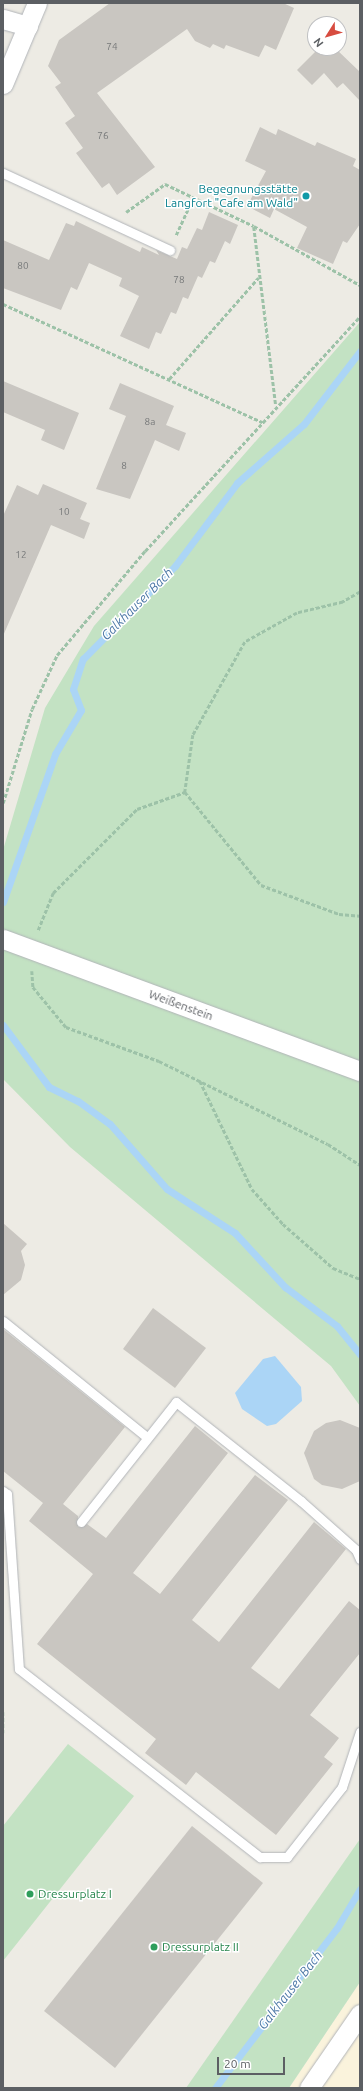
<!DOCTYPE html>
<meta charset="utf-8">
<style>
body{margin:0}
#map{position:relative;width:363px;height:2091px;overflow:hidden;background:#edebe4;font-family:Ubuntu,sans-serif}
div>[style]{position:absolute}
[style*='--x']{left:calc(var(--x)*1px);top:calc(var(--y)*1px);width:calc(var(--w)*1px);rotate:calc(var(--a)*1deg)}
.commercial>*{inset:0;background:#faf3dc}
.green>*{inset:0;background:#c3e2c3}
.water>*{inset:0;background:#abd5f6}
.stream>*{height:7px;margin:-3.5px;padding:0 3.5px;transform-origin:3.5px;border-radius:3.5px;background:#abd5f6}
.building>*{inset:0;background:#c9c6c1}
.path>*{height:2.5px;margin-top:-1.25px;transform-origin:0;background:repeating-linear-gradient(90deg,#9dc2a8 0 4px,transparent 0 6px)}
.roads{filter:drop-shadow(0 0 1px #b1b4b8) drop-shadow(0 0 1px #b1b4b8)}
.service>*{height:9px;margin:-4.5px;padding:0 4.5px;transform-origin:4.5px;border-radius:4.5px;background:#fff}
.minor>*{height:19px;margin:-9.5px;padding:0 9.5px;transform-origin:9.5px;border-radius:9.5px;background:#fff}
.dots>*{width:11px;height:11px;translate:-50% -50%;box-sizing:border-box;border:2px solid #fff;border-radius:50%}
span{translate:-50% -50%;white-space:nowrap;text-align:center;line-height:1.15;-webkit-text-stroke:3px #fff;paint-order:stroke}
.number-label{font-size:10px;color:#77797a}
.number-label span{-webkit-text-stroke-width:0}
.culture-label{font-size:12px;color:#0d838f}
.right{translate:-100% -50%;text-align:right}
.street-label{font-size:12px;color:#5c5f63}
.leisure-label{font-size:12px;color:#27864d}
.left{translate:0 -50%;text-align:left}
.water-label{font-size:13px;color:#4b77a6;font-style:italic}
.frame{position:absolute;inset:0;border:4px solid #5c5f63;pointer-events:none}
.north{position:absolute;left:307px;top:16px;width:40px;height:40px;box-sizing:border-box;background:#fff;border:1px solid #bebfc1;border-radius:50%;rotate:233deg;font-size:11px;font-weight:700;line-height:16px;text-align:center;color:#5c5f63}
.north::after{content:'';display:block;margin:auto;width:14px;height:18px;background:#d74c40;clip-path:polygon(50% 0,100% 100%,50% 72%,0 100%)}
.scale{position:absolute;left:217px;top:2057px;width:68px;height:18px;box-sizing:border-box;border:2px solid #5c5f63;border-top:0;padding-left:5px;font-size:12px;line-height:14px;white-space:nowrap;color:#5c5f63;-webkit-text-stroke:3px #fff;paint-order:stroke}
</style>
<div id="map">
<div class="commercial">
<div style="clip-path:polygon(360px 1982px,360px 2088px,289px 2088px)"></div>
</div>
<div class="green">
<div style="clip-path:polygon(360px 322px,360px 1406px,331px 1366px,70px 1147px,3px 1079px,3px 850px,45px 708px,94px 626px)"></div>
<div style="clip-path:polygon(68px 1744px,134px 1796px,3px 1961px,3px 1826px)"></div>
<div style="clip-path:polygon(360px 1839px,360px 1982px,289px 2088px,186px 2088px)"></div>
</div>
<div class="water">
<div style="clip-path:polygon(275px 1356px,301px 1387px,302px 1401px,276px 1424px,267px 1426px,242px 1409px,235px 1393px,263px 1359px)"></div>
</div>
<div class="stream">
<div style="--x:3;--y:902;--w:157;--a:-70.6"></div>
<div style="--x:55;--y:754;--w:51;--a:-59.4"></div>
<div style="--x:81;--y:710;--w:22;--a:-111"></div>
<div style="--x:73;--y:689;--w:32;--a:-72"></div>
<div style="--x:83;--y:659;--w:131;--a:-45.3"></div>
<div style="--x:175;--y:566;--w:104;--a:-53.2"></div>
<div style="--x:237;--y:483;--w:89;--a:-41.4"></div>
<div style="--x:304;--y:424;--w:92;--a:-52.5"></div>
<div style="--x:3;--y:1025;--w:77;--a:53.4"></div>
<div style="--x:49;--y:1087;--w:32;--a:26"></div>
<div style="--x:78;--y:1101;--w:39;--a:36"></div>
<div style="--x:110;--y:1124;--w:86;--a:48.8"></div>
<div style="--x:167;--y:1189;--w:81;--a:32.9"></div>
<div style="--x:235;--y:1233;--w:74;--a:47.2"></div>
<div style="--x:285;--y:1287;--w:65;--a:36.9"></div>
<div style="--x:337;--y:1326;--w:36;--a:51"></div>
<div style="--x:215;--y:2088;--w:201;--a:-52.7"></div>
<div style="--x:337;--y:1928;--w:45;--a:-59.5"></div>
</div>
<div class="building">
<div style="clip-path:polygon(110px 3px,283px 3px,294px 8px,276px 50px,265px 45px,259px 57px,226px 45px,224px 49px,213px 44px,210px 48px,195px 41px,187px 29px,97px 93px,155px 167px,117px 195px,109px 183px,102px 188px,76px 153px,83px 148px,65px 123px,75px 116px,55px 87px,61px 83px,48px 66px,59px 40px)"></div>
<div style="clip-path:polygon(319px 48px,335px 48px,360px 72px,360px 101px,343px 83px,337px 88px,324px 73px,312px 85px,297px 70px)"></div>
<div style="clip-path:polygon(260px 127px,276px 135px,278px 129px,315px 146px,317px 142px,356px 159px,353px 166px,360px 170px,360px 224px,347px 243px,343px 241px,333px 264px,297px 248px,307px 227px,274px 209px,270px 218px,247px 206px,266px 171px,245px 161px)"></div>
<div style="clip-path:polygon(209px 212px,238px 225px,230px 244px,225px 241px,215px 263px,210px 261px,202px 278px,198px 276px,188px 299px,183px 297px,176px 314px,171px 312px,161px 334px,156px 332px,149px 349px,120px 336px,139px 296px,119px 286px,122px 278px,89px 263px,77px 290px,71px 287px,61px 310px,3px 288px,3px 240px,49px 260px,66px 223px,74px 226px,76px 221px,140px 252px,142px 247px,159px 255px,156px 250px,177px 259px,182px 247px,187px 249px,197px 228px,202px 230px)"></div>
<div style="clip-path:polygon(3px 381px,79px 413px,64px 450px,41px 440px,45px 430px,3px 412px)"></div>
<div style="clip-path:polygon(120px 383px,174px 406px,166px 425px,186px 433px,179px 451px,155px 440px,130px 499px,96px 489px,126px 416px,109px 409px)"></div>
<div style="clip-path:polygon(43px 484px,87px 503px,80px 519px,90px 523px,84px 539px,51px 525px,3px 636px,3px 516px,17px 485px,38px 495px)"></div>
<div style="clip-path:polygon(3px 1223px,27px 1244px,21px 1251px,25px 1265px,21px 1280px,3px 1295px)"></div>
<div style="clip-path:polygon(153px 1308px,206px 1348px,175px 1388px,123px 1349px)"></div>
<div style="clip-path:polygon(3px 1329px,125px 1427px,63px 1504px,78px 1516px,78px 1527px,87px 1524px,106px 1538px,195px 1426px,228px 1453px,133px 1573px,160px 1594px,255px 1475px,288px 1500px,192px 1620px,219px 1642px,314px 1522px,346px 1549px,251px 1668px,279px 1689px,349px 1601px,360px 1610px,360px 1653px,310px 1715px,339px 1738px,324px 1757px,333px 1764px,276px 1835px,196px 1772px,186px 1785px,145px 1753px,156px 1739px,37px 1644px,93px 1574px,29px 1521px,43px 1503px,3px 1471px)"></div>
<div style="clip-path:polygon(340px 1420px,360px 1428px,360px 1481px,342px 1489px,322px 1485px,314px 1479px,304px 1453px,314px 1431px,326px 1423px)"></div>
<div style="clip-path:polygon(192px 1826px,263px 1883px,115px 2068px,44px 2011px)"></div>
</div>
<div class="path">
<div style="--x:126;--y:212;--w:48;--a:-35.7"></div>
<div style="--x:165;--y:184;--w:98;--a:25.3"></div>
<div style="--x:254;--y:226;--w:121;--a:29.1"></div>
<div style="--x:254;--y:227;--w:180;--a:83"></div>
<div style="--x:176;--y:235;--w:41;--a:-65.3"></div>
<div style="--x:3;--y:304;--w:285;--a:24.5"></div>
<div style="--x:169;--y:379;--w:135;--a:-48.6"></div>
<div style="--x:360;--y:592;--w:20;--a:150"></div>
<div style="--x:343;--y:602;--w:47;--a:166.6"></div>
<div style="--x:297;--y:613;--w:60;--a:150.9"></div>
<div style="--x:245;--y:642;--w:107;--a:119.2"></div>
<div style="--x:193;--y:735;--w:58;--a:98"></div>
<div style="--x:185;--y:792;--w:120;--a:50.7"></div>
<div style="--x:261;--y:885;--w:83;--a:20.4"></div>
<div style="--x:339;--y:914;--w:21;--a:5"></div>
<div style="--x:3;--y:803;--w:98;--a:-72.9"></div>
<div style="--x:32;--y:709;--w:60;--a:-65.2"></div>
<div style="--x:57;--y:655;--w:136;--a:-49.8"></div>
<div style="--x:145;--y:551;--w:319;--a:-47.5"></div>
<div style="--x:38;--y:930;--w:40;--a:-68"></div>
<div style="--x:53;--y:893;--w:119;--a:-45"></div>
<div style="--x:137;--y:809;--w:51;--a:-19.5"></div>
<div style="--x:32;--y:971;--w:16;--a:86"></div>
<div style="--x:33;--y:987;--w:52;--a:50.5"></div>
<div style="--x:66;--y:1027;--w:99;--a:20.1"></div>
<div style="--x:159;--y:1061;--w:188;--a:26.2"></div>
<div style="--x:328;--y:1144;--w:38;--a:33"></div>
<div style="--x:200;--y:1081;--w:120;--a:64.3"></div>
<div style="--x:252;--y:1189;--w:47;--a:48.5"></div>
<div style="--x:283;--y:1224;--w:67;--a:41.3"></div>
<div style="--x:333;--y:1268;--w:29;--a:22"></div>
<div style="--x:3;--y:1712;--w:21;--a:90"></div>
</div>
<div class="roads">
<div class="service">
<div style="--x:3;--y:173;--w:184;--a:24.8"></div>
<div style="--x:3;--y:1321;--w:185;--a:38.9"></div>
<div style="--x:3;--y:1491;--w:5;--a:37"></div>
<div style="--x:7;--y:1494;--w:175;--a:86.1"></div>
<div style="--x:19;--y:1669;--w:306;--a:38"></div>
<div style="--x:260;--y:1857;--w:27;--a:0"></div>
<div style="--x:287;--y:1857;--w:89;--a:-51.8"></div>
<div style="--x:342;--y:1787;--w:58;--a:-71.9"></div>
<div style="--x:81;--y:1522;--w:153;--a:-51.6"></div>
<div style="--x:176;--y:1402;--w:159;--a:38.4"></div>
<div style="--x:301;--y:1501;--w:74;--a:41.7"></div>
<div style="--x:356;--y:1550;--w:10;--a:66"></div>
</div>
<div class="minor">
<div style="--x:3;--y:19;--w:26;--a:16"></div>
<div style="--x:3;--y:84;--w:88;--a:-67.2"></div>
<div style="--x:3;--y:939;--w:381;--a:20.3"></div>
<div style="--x:309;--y:2088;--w:90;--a:-55.4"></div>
</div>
</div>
<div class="dots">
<div style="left:306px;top:196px;background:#0f9aa8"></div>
<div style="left:30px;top:1894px;background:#2e9e5b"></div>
<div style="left:154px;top:1947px;background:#2e9e5b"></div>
</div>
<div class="number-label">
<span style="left:112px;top:47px">74</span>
<span style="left:103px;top:136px">76</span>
<span style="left:23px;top:266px">80</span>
<span style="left:179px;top:280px">78</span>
<span style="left:150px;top:422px">8a</span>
<span style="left:124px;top:466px">8</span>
<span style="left:64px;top:512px">10</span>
<span style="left:21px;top:555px">12</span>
</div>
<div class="culture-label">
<span class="right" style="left:298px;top:196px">Begegnungsstätte<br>Langfort "Cafe am Wald"</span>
</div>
<div class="street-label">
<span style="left:181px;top:1005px;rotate:20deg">Weißenstein</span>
</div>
<div class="leisure-label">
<span class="left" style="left:38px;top:1894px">Dressurplatz I</span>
<span class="left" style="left:162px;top:1947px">Dressurplatz II</span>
</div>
<div class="water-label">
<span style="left:137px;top:604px;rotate:-45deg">Galkhauser Bach</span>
<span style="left:290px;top:1990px;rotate:-52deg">Galkhauser Bach</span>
</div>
<div class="frame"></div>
<div class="north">N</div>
<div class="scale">20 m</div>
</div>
